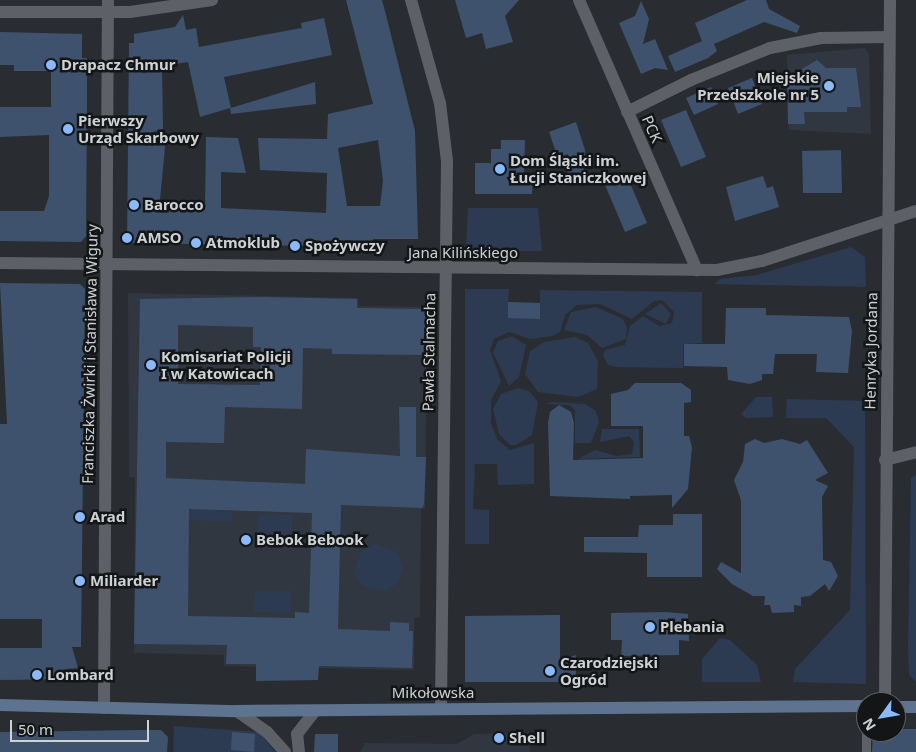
<!DOCTYPE html>
<meta charset="utf-8">
<style>
body{margin:0}
#map{position:relative;width:916px;height:752px;overflow:hidden;background:#292d32;font-family:"Noto Sans",sans-serif}
div>[style]{position:absolute}
[style*='--x']{left:calc(var(--x)*1px);top:calc(var(--y)*1px);width:calc(var(--w)*1px);rotate:calc(var(--a)*1deg)}
.built>*{inset:0;background:#303741}
.green>*{inset:0;background:#2c3b51}
.building>*{inset:0;background:#3e526e}
.service>*{height:9px;margin:-4.5px;padding:0 4.5px;transform-origin:4.5px;border-radius:4.5px;background:#5d6167}
.minor>*{height:12px;margin:-6px;padding:0 6px;transform-origin:6px;border-radius:6px;background:#5d6167}
.secondary>*{height:12px;margin:-6px;padding:0 6px;transform-origin:6px;border-radius:6px;background:#5e7390}
.dots>*{width:14px;height:14px;translate:-50% -50%;box-sizing:border-box;border:2px solid #131517;border-radius:50%}
span{translate:-50% -50%;white-space:nowrap;text-align:center;line-height:1.15;-webkit-text-stroke:5px #131517;paint-order:stroke}
.poi-label{font-size:15px;color:#cfd2d5;font-weight:700}
.left{translate:0 -50%;text-align:left}
.right{translate:-100% -50%;text-align:right}
.street-label{font-size:15px;color:#cfd2d5}
.north{position:absolute;left:856px;top:692px;width:50px;height:50px;box-sizing:border-box;background:#131517;border:1px solid #5e6163;border-radius:50%;rotate:238deg;font-size:14px;font-weight:700;line-height:20px;text-align:center;color:#cfd2d5}
.north::after{content:'';display:block;margin:auto;width:18px;height:22px;background:#8abafc;clip-path:polygon(50% 0,100% 100%,50% 72%,0 100%)}
.scale{position:absolute;left:10px;top:720px;width:139px;height:22px;box-sizing:border-box;border:2px solid #cfd2d5;border-top:0;padding-left:6px;font-size:15px;line-height:18px;white-space:nowrap;color:#cfd2d5;-webkit-text-stroke:4px #131517;paint-order:stroke}
</style>
<div id="map">
<div class="built">
<div style="clip-path:polygon(865px 48px,869px 54px,871px 134px,789px 130px,787px 55px)"></div>
<div style="clip-path:polygon(128px 293px,358px 298px,359px 306px,427px 307px,425px 509px,421px 509px,420px 617px,414px 618px,414px 670px,224px 666px,224px 655px,134px 653px,135px 478px,129px 477px)"></div>
<div style="clip-path:polygon(530px 733px,530px 752px,360px 752px,365px 743px,457px 744px,474px 734px)"></div>
</div>
<div class="green">
<div style="clip-path:polygon(468px 208px,538px 208px,542px 251px,470px 251px,466px 246px)"></div>
<div style="clip-path:polygon(851px 247px,865px 257px,866px 287px,715px 284px,720px 279px,757px 275px)"></div>
<div style="clip-path:polygon(465px 289px,509px 289px,508px 302px,540px 318px,540px 290px,702px 292px,702px 343px,683px 344px,683px 368px,616px 367px,608px 365px,603px 356px,605px 350px,625px 345px,630px 326px,643px 316px,659px 326px,672px 323px,674px 312px,662px 300px,654px 301px,632px 319px,600px 304px,577px 305px,565px 315px,560px 332px,552px 336px,530px 339px,509px 332px,494px 339px,490px 350px,501px 381px,491px 400px,491px 423px,497px 439px,510px 450px,534px 443px,534px 484px,498px 485px,497px 464px,475px 464px,473px 509px,489px 510px,489px 544px,465px 544px)"></div>
<div style="clip-path:polygon(661px 303px,671px 314px,666px 324px,645px 314px)"></div>
<div style="clip-path:polygon(596px 307px,623px 319px,627px 328px,626px 339px,602px 348px,587px 335px,564px 330px,571px 312px)"></div>
<div style="clip-path:polygon(512px 336px,526px 345px,519px 377px,509px 386px,493px 353px,498px 341px)"></div>
<div style="clip-path:polygon(575px 337px,588px 343px,598px 361px,597px 389px,578px 397px,538px 392px,525px 374px,530px 351px,544px 342px)"></div>
<div style="clip-path:polygon(518px 388px,529px 391px,538px 402px,532px 435px,516px 445px,510px 445px,499px 434px,493px 409px,501px 394px)"></div>
<div style="clip-path:polygon(756px 397px,772px 397px,773px 417px,746px 418px,741px 414px)"></div>
<div style="clip-path:polygon(787px 399px,865px 401px,866px 684px,793px 682px,795px 669px,850px 610px,854px 447px,826px 418px,786px 418px)"></div>
<div style="clip-path:polygon(553px 402px,585px 404px,596px 411px,599px 422px,591px 443px,575px 443px,575px 410px,569px 405px,546px 404px)"></div>
<div style="clip-path:polygon(602px 429px,639px 429px,640px 457px,578px 459px,595px 450px,617px 456px,632px 454px,634px 442px,629px 436px,600px 442px)"></div>
<div style="clip-path:polygon(916px 474px,916px 682px,909px 675px,908px 648px,911px 478px)"></div>
<div style="clip-path:polygon(189px 509px,232px 511px,232px 522px,189px 520px)"></div>
<div style="clip-path:polygon(258px 515px,292px 515px,292px 537px,257px 536px)"></div>
<div style="clip-path:polygon(376px 544px,398px 553px,403px 568px,398px 583px,384px 592px,362px 586px,354px 571px,362px 550px)"></div>
<div style="clip-path:polygon(255px 591px,291px 591px,290px 613px,254px 612px)"></div>
<div style="clip-path:polygon(720px 638px,730px 640px,757px 665px,761px 682px,702px 682px,702px 659px)"></div>
<div style="clip-path:polygon(174px 726px,259px 732px,275px 752px,173px 752px)"></div>
</div>
<div class="building">
<div style="clip-path:polygon(evenodd,346px 0,382px 0,386px 15px,415px 131px,418px 239px,373px 239px,373px 247px,127px 243px,129px 43px,134px 43px,134px 34px,175px 27px,183px 15px,186px 30px,196px 28px,199px 47px,302px 28px,301px 23px,324px 18px,332px 55px,224px 77px,231px 108px,315px 82px,316px 104px,231px 114px,230px 108px,200px 117px,188px 62px,162px 66px,163px 129px,136px 137px,166px 137px,159px 210px,205px 210px,206px 137px,238px 138px,246px 173px,221px 172px,221px 208px,326px 213px,327px 173px,260px 170px,258px 138px,327px 139px,328px 114px,373px 104px,346px 0,378px 140px,383px 181px,380px 206px,347px 206px,338px 148px,378px 140px)"></div>
<div style="clip-path:polygon(455px 0,519px 0,505px 16px,513px 42px,486px 49px,482px 33px,466px 38px)"></div>
<div style="clip-path:polygon(747px 0,766px 0,769px 9px,800px 26px,797px 33px,764px 22px,714px 44px,717px 51px,708px 58px,675px 72px,668px 56px,702px 41px,695px 23px)"></div>
<div style="clip-path:polygon(641px 1px,649px 19px,643px 44px,655px 39px,668px 70px,655px 68px,641px 74px,619px 23px,635px 16px)"></div>
<div style="clip-path:polygon(0 32px,82px 34px,82px 58px,87px 58px,87px 100px,86px 236px,81px 242px,0 241px,0 211px,44px 211px,49px 196px,49px 135px,0 137px,0 107px,51px 107px,51px 71px,14px 71px,14px 65px,0 65px)"></div>
<div style="clip-path:polygon(817px 60px,826px 68px,856px 68px,861px 107px,847px 107px,847px 112px,804px 112px,805px 124px,788px 124px,787px 78px)"></div>
<div style="clip-path:polygon(752px 78px,762px 104px,738px 114px,728px 88px)"></div>
<div style="clip-path:polygon(711px 87px,718px 104px,694px 115px,686px 98px)"></div>
<div style="clip-path:polygon(686px 110px,706px 157px,681px 167px,661px 120px)"></div>
<div style="clip-path:polygon(576px 122px,585px 150px,584px 174px,567px 178px,568px 154px,558px 158px,549px 132px)"></div>
<div style="clip-path:polygon(501px 140px,525px 140px,524px 175px,533px 174px,532px 194px,475px 194px,475px 163px,491px 163px,491px 149px,501px 149px)"></div>
<div style="clip-path:polygon(841px 150px,842px 193px,803px 193px,802px 151px)"></div>
<div style="clip-path:polygon(627px 176px,647px 223px,625px 232px,605px 185px)"></div>
<div style="clip-path:polygon(763px 176px,767px 188px,773px 186px,779px 207px,735px 221px,726px 187px)"></div>
<div style="clip-path:polygon(0 283px,80px 284px,85px 289px,81px 647px,72px 647px,78px 668px,67px 669px,67px 679px,0 680px,0 648px,42px 648px,42px 619px,0 619px,0 424px,7px 424px)"></div>
<div style="clip-path:polygon(evenodd,263px 297px,357px 299px,357px 308px,425px 309px,425px 355px,332px 354px,332px 349px,303px 348px,302px 409px,225px 407px,224px 443px,166px 442px,166px 478px,305px 484px,306px 449px,400px 456px,399px 407px,416px 407px,416px 457px,426px 457px,424px 504px,422px 508px,341px 505px,338px 629px,390px 631px,390px 622px,409px 623px,409px 631px,413px 631px,412px 668px,319px 666px,318px 680px,256px 681px,256px 664px,226px 664px,227px 645px,134px 644px,140px 299px,263px 297px,178px 325px,253px 327px,253px 347px,261px 347px,260px 385px,178px 384px,178px 325px,263px 297px,189px 509px,312px 513px,309px 613px,295px 612px,295px 618px,188px 616px,189px 509px)"></div>
<div style="clip-path:polygon(508px 302px,540px 303px,540px 319px,508px 318px)"></div>
<div style="clip-path:polygon(726px 308px,766px 308px,766px 315px,849px 317px,852px 331px,848px 373px,816px 372px,817px 354px,775px 354px,773px 374px,762px 374px,762px 380px,750px 384px,728px 380px,727px 367px,684px 366px,684px 344px,725px 344px)"></div>
<div style="clip-path:polygon(635px 383px,681px 383px,691px 390px,691px 402px,684px 403px,684px 436px,689px 436px,692px 447px,688px 489px,672px 508px,672px 495px,630px 496px,630px 499px,550px 496px,548px 423px,550px 412px,559px 405px,571px 412px,574px 423px,573px 460px,643px 458px,643px 426px,611px 426px,611px 394px,628px 390px)"></div>
<div style="clip-path:polygon(755px 439px,764px 443px,782px 439px,800px 444px,807px 440px,828px 473px,815px 480px,828px 486px,822px 497px,823px 560px,831px 562px,838px 576px,829px 591px,825px 584px,810px 596px,801px 597px,801px 606px,794px 605px,794px 612px,772px 613px,770px 605px,764px 605px,765px 596px,753px 596px,732px 584px,717px 569px,721px 562px,741px 573px,741px 500px,734px 480px,743px 462px,745px 444px)"></div>
<div style="clip-path:polygon(673px 514px,702px 514px,702px 577px,647px 577px,647px 553px,584px 552px,584px 537px,638px 537px,639px 525px,673px 525px)"></div>
<div style="clip-path:polygon(666px 612px,688px 614px,689px 641px,679px 640px,679px 655px,621px 656px,622px 640px,611px 640px,611px 613px)"></div>
<div style="clip-path:polygon(560px 615px,560px 660px,576px 655px,576px 682px,465px 682px,465px 616px)"></div>
<div style="clip-path:polygon(896px 729px,916px 729px,916px 752px,872px 752px,873px 732px)"></div>
<div style="clip-path:polygon(139px 730px,161px 730px,168px 737px,167px 752px,0 752px,0 732px)"></div>
<div style="clip-path:polygon(232px 732px,255px 734px,254px 752px,231px 750px)"></div>
<div style="clip-path:polygon(315px 734px,338px 734px,338px 752px,314px 752px)"></div>
</div>
<div class="service">
<div style="--x:866;--y:752;--w:20;--a:-90"></div>
</div>
<div class="minor">
<div style="--x:411;--y:0;--w:107;--a:74.3"></div>
<div style="--x:440;--y:103;--w:58;--a:83.1"></div>
<div style="--x:447;--y:161;--w:548;--a:90.63"></div>
<div style="--x:579;--y:0;--w:295;--a:66.4"></div>
<div style="--x:0;--y:12;--w:130;--a:0"></div>
<div style="--x:130;--y:12;--w:83;--a:-8.3"></div>
<div style="--x:627;--y:112;--w:72;--a:-26.6"></div>
<div style="--x:691;--y:80;--w:85;--a:-22.1"></div>
<div style="--x:770;--y:48;--w:52;--a:-11.1"></div>
<div style="--x:821;--y:38;--w:68;--a:-0.8"></div>
<div style="--x:0;--y:263;--w:717;--a:0.56"></div>
<div style="--x:717;--y:270;--w:46;--a:-11.3"></div>
<div style="--x:762;--y:261;--w:162;--a:-18"></div>
<div style="--x:885;--y:460;--w:32;--a:-14"></div>
<div style="--x:885;--y:702;--w:702;--a:-89.59"></div>
<div style="--x:104;--y:708;--w:708;--a:-89.68"></div>
<div style="--x:237;--y:711;--w:37;--a:35"></div>
<div style="--x:267;--y:732;--w:27;--a:48"></div>
<div style="--x:299;--y:752;--w:18;--a:-96"></div>
<div style="--x:297;--y:734;--w:29;--a:-52"></div>
</div>
<div class="secondary">
<div style="--x:0;--y:705;--w:237;--a:1.5"></div>
<div style="--x:237;--y:711;--w:629;--a:-0.46"></div>
<div style="--x:896;--y:707;--w:20;--a:0"></div>
</div>
<div class="dots">
<div style="left:51px;top:65px;background:#8abafc"></div>
<div style="left:829px;top:86px;background:#8abafc"></div>
<div style="left:68px;top:129px;background:#8abafc"></div>
<div style="left:500px;top:169px;background:#8abafc"></div>
<div style="left:134px;top:205px;background:#8abafc"></div>
<div style="left:127px;top:238px;background:#8abafc"></div>
<div style="left:196px;top:243px;background:#8abafc"></div>
<div style="left:295px;top:246px;background:#8abafc"></div>
<div style="left:151px;top:365px;background:#8abafc"></div>
<div style="left:80px;top:517px;background:#8abafc"></div>
<div style="left:246px;top:540px;background:#8abafc"></div>
<div style="left:80px;top:581px;background:#8abafc"></div>
<div style="left:650px;top:627px;background:#8abafc"></div>
<div style="left:550px;top:671px;background:#8abafc"></div>
<div style="left:37px;top:675px;background:#8abafc"></div>
<div style="left:499px;top:738px;background:#8abafc"></div>
</div>
<div class="poi-label">
<span class="left" style="left:61px;top:65px">Drapacz Chmur</span>
<span class="right" style="left:819px;top:86px">Miejskie<br>Przedszkole nr 5</span>
<span class="left" style="left:78px;top:129px">Pierwszy<br>Urząd Skarbowy</span>
<span class="left" style="left:510px;top:169px">Dom Śląski im.<br>Łucji Staniczkowej</span>
<span class="left" style="left:144px;top:205px">Barocco</span>
<span class="left" style="left:137px;top:238px">AMSO</span>
<span class="left" style="left:206px;top:243px">Atmoklub</span>
<span class="left" style="left:305px;top:246px">Spożywczy</span>
<span class="left" style="left:161px;top:365px">Komisariat Policji<br>I w Katowicach</span>
<span class="left" style="left:90px;top:517px">Arad</span>
<span class="left" style="left:256px;top:540px">Bebok Bebook</span>
<span class="left" style="left:90px;top:581px">Miliarder</span>
<span class="left" style="left:660px;top:627px">Plebania</span>
<span class="left" style="left:560px;top:671px">Czarodziejski<br>Ogród</span>
<span class="left" style="left:47px;top:675px">Lombard</span>
<span class="left" style="left:509px;top:738px">Shell</span>
</div>
<div class="street-label">
<span style="left:652px;top:129px;rotate:66deg">PCK</span>
<span style="left:463px;top:253px">Jana Kilińskiego</span>
<span style="left:871px;top:351px;rotate:-89deg">Henryka Jordana</span>
<span style="left:429px;top:352px;rotate:-89deg">Pawła Stalmacha</span>
<span style="left:90px;top:354px;rotate:-89deg">Franciszka Żwirki i Stanisława Wigury</span>
<span style="left:433px;top:693px">Mikołowska</span>
</div>
<div class="north">N</div>
<div class="scale">50 m</div>
</div>
